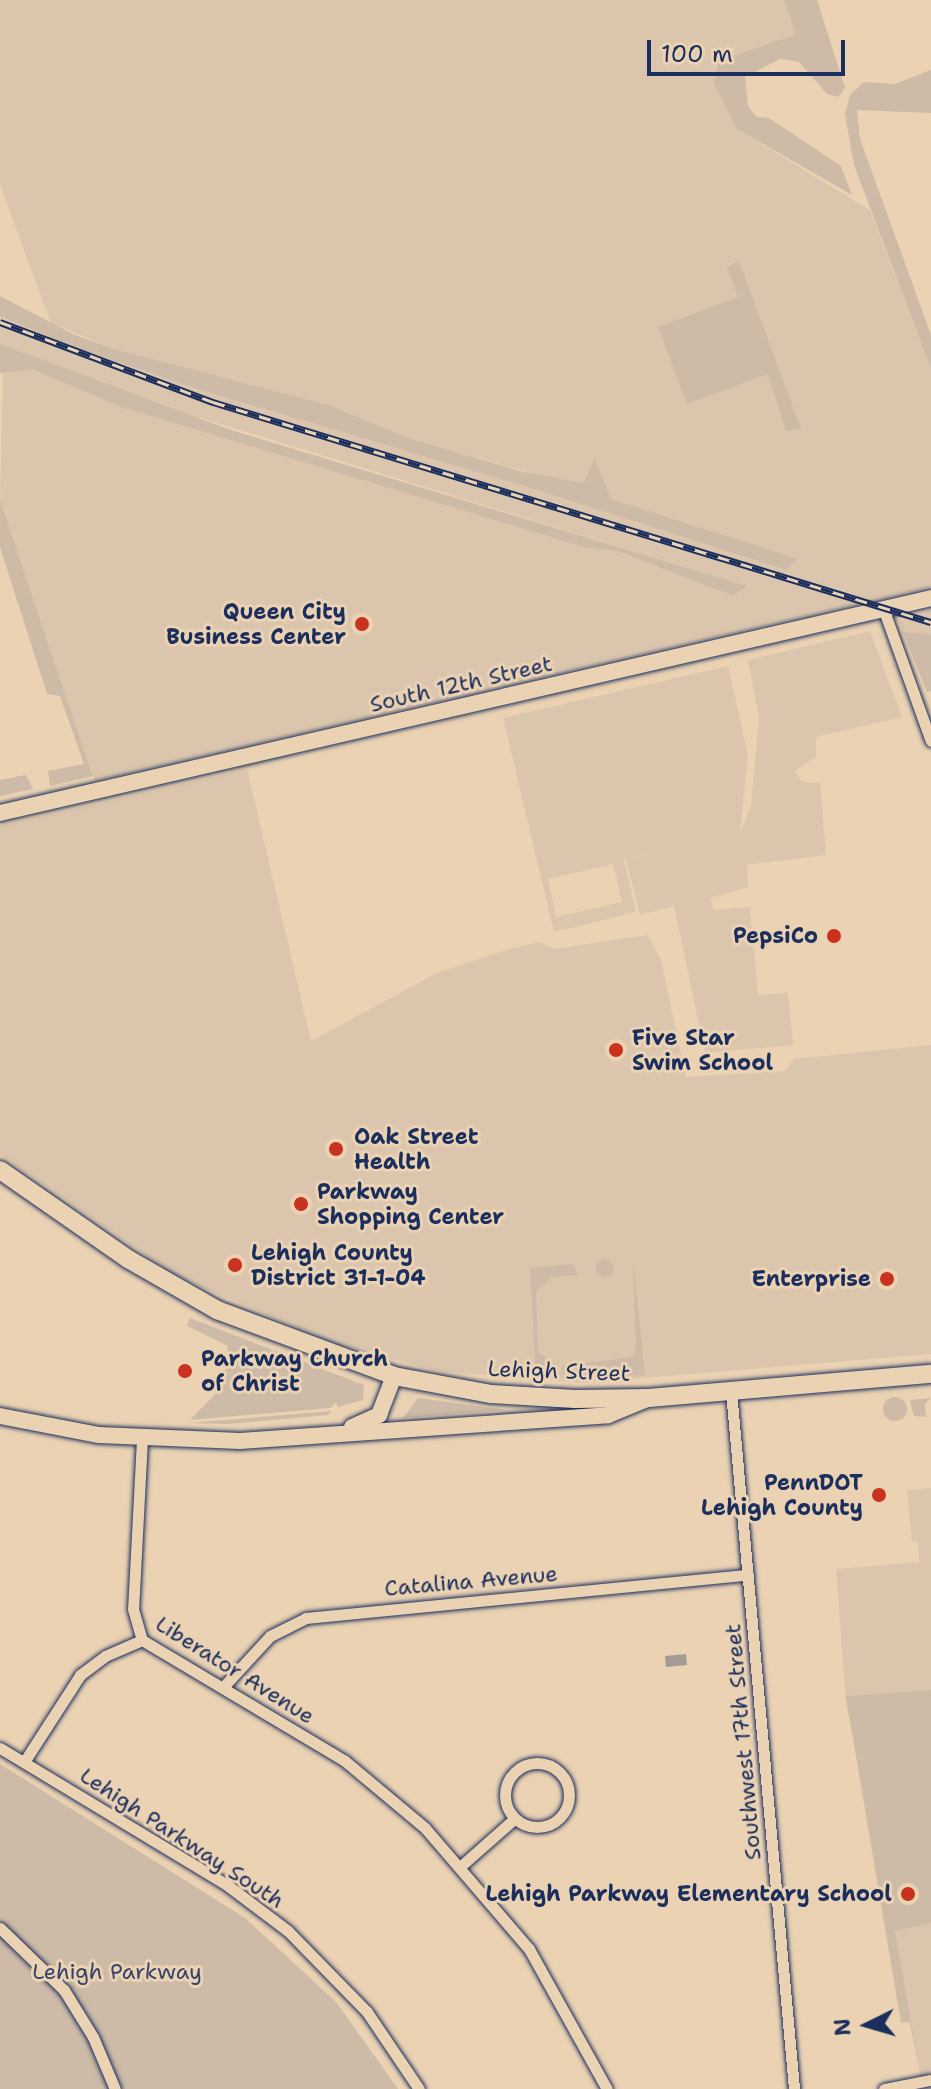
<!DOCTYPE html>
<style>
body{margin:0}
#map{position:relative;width:931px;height:2089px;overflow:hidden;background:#ebd2b3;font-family:"Shantell Sans",sans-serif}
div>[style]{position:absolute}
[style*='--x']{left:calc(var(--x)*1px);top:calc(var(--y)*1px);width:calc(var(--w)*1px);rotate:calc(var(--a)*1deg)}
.built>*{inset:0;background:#dbc6ad}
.green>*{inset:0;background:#cdbaa7}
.round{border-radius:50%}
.water>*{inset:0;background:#a49a96}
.roads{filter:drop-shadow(0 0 2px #1b2f5e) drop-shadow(0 0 2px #1b2f5e)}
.street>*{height:11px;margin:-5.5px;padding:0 5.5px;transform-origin:5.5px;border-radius:5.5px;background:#ebd2b3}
.street>.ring{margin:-5.5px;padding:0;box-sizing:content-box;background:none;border:11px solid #ebd2b3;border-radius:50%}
.secondary>*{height:16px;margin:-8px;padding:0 8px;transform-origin:8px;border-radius:8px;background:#ebd2b3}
.primary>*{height:18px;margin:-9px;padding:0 9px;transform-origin:9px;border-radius:9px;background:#ebd2b3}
.rail>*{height:7px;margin-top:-3.5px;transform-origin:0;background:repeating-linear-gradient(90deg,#ebd2b3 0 12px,#1b2f5e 0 24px);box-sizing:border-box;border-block:2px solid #1b2f5e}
.dots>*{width:22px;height:22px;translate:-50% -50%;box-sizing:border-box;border:4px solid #ebd2b3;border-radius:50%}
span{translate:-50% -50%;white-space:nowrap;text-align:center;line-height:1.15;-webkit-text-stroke:6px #ebd2b3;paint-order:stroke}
.poi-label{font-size:22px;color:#1b2f5e;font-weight:700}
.right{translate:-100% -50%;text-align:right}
.left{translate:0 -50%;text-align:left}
.street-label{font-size:22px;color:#1b2f5e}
.park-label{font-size:22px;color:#364469}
.north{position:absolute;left:827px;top:1985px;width:80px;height:80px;-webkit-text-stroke:6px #ebd2b3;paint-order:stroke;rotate:265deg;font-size:22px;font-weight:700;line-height:32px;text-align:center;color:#1b2f5e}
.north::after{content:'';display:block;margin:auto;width:28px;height:36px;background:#1b2f5e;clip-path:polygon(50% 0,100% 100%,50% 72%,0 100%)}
.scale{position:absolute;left:647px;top:40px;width:198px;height:36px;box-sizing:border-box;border:4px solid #1b2f5e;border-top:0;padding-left:10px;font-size:24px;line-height:28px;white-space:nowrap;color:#1b2f5e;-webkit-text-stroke:6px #ebd2b3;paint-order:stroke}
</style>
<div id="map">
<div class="built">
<div style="clip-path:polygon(0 0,784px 0,796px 34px,718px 61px,737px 129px,870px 210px,931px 369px,931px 587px,95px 781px,0 500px,3px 371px,34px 370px,121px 407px,583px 547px,620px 552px,733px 596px,746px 586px,149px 402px,0 344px,0 316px,62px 343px,200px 390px,527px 487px,786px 570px,798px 560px,611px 499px,593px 459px,584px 483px,572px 485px,406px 437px,329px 405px,114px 349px,51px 323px,0 185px)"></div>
<div style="clip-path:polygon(931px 610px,931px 637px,903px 632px,899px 621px)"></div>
<div style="clip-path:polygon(evenodd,870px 631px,902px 717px,816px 737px,816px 757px,795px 771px,802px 782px,820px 783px,826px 855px,747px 865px,748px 887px,710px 898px,714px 910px,750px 907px,758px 995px,788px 993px,793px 1045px,705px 1053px,674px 906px,640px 915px,626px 859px,670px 848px,624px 859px,636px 912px,554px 932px,503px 718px,728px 666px,748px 755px,740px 832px,751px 806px,759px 717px,748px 660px,870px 631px,613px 864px,622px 902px,556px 917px,548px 879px,613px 864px)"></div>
<div style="clip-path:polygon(247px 769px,311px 1041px,437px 973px,506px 950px,539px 942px,554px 949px,648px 935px,661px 960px,686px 1077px,785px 1071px,794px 1059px,931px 1045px,931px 1354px,582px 1383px,437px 1371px,331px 1343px,173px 1274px,0 1154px,0 826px)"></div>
<div style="clip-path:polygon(931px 1488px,931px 2089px,923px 2089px,846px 1703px,836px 1569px,919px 1562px,918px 1542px,912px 1542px,907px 1490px)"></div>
</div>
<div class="green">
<div style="clip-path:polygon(784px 0,817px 0,845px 88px,838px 97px,827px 94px,799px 62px,780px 59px,745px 77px,748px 106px,756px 117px,769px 118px,841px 166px,852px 195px,737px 129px,714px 83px,718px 61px,796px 34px)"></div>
<div style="clip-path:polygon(931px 70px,931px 113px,857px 110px,860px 139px,931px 335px,931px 369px,854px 165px,845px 114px,850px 95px,864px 82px,895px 84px)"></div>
<div style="clip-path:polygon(739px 261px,801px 429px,786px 431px,768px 374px,687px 404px,658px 327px,738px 297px,727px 267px)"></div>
<div style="clip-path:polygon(0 296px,75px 335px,114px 349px,329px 405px,406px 437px,523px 472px,584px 483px,594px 458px,611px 499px,798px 559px,786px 570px,527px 487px,200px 390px,62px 343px,0 316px)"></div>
<div style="clip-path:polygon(0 344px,231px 430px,747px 586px,733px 596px,620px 552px,583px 547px,121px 407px,34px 370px,0 373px)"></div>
<div style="clip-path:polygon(0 500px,93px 776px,50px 786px,48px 771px,84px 764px,60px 696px,47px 694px,0 547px)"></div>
<div style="clip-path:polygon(903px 632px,931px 635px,931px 691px,927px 692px)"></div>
<div style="clip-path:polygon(26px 775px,33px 789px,0 796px,0 780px)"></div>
<div class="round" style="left:596px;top:1259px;width:18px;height:18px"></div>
<div style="clip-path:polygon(633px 1259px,645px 1375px,563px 1379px,562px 1366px,632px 1357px,636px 1348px)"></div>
<div style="clip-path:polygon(573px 1264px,578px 1275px,552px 1277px,536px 1292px,538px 1352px,558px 1366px,559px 1379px,536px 1378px,530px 1268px)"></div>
<div style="clip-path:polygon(190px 1318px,364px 1385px,363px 1400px,338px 1407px,336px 1402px,330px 1408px,190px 1420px,223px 1386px,228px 1346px,187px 1326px)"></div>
<div class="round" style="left:883px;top:1397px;width:24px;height:24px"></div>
<div style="clip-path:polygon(418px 1398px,507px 1410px,403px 1418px)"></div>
<div style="clip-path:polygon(931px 1398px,925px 1404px,926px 1417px,914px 1416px,910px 1400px)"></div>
<div style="clip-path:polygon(332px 1411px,328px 1415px,228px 1424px,190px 1423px)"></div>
<div style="clip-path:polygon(931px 1690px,931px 1923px,895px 1931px,919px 2068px,910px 2022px,901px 2023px,846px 1696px)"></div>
<div style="clip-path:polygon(0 1764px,245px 1918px,336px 2002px,398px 2089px,0 2089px)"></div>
</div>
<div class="water">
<div style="clip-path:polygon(686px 1654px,687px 1665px,666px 1667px,665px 1656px)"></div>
</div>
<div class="roads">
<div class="street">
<div style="--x:883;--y:608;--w:141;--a:70.2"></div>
<div style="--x:731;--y:1391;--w:701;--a:84.84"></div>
<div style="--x:142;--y:1439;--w:170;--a:93"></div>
<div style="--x:133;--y:1609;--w:32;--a:74"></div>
<div style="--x:142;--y:1640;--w:236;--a:30.8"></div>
<div style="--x:345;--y:1761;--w:104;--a:39.9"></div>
<div style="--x:425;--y:1828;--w:160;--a:49.3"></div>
<div style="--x:529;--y:1949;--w:160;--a:60.9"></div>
<div style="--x:224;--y:1686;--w:68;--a:-47.4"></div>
<div style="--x:270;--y:1636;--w:40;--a:-26.6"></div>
<div style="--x:306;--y:1618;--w:444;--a:-5.6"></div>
<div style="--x:0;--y:1748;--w:265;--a:31.1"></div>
<div style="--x:227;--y:1885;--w:76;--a:37"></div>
<div style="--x:288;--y:1931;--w:113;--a:45.7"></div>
<div style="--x:367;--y:2012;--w:93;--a:56"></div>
<div style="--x:24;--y:1762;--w:103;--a:-57.2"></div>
<div style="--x:80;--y:1675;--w:31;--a:-37"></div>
<div style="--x:105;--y:1656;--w:40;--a:-23.4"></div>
<div class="ring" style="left:505px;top:1763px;width:53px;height:53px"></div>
<div style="--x:462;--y:1865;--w:69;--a:-41.5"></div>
<div style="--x:0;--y:1928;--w:89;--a:44.1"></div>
<div style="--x:64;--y:1990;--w:55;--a:58.3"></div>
<div style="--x:93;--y:2037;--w:56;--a:67.1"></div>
<div style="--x:884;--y:2089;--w:47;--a:-11.1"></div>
</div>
<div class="secondary">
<div style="--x:0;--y:813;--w:956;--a:-13"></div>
<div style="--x:0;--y:1416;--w:101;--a:10.9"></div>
<div style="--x:99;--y:1435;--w:141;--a:2.4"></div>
<div style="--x:240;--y:1441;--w:369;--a:-4"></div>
<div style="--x:608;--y:1415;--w:42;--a:-22.3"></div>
<div style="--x:352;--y:1427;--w:30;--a:-24"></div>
<div style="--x:379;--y:1415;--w:42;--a:-69"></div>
</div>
<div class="primary">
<div style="--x:0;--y:1170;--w:156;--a:34.8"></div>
<div style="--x:128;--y:1259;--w:103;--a:29.8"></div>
<div style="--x:217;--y:1310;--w:189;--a:20.4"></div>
<div style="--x:394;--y:1376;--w:99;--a:10.5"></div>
<div style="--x:491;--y:1394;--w:84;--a:3.4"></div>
<div style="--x:575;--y:1399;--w:74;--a:-0.8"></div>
<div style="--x:649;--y:1398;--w:283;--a:-4.9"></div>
</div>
</div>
<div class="rail">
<div style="--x:0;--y:322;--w:228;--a:20.6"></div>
<div style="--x:213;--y:402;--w:751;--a:17.04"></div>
</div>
<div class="dots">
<div style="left:362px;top:624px;background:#c8321e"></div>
<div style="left:834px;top:936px;background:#c8321e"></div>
<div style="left:616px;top:1050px;background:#c8321e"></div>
<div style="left:336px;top:1149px;background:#c8321e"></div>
<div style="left:301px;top:1204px;background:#c8321e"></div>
<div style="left:235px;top:1265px;background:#c8321e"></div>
<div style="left:887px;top:1279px;background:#c8321e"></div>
<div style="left:185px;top:1371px;background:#c8321e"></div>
<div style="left:879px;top:1495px;background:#c8321e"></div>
<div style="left:908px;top:1894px;background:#c8321e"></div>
</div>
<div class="poi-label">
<span class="right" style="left:346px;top:624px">Queen City<br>Business Center</span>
<span class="right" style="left:818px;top:936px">PepsiCo</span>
<span class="left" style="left:632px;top:1050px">Five Star<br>Swim School</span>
<span class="left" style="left:354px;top:1149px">Oak Street<br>Health</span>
<span class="left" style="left:317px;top:1204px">Parkway<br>Shopping Center</span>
<span class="left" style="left:251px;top:1265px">Lehigh County<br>District 31-1-04</span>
<span class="right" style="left:871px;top:1279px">Enterprise</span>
<span class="left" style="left:201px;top:1371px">Parkway Church<br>of Christ</span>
<span class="right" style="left:863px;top:1495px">PennDOT<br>Lehigh County</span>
<span class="right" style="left:892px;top:1894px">Lehigh Parkway Elementary School</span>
</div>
<div class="street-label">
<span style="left:461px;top:684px;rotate:-13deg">South 12th Street</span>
<span style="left:559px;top:1371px;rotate:2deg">Lehigh Street</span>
<span style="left:471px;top:1581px;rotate:-5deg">Catalina Avenue</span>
<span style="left:235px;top:1670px;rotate:32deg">Liberator Avenue</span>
<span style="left:743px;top:1742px;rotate:-95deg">Southwest 17th Street</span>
<span style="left:182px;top:1838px;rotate:33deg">Lehigh Parkway South</span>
</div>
<div class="park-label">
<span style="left:117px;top:1972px">Lehigh Parkway</span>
</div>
<div class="north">N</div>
<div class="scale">100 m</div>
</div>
